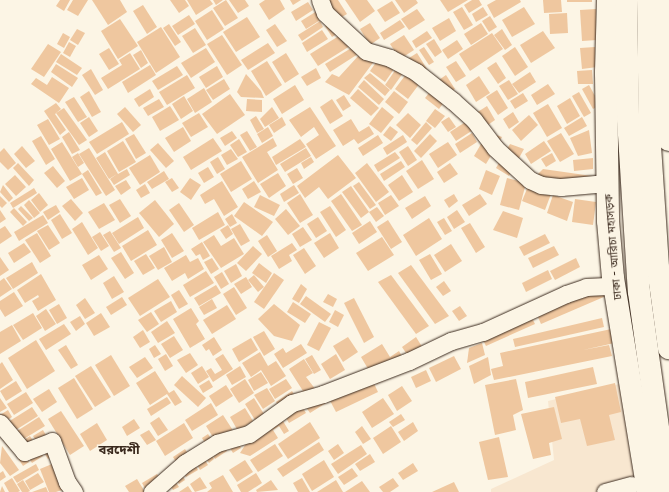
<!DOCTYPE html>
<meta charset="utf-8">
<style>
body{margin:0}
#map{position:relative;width:669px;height:492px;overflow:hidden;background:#fcf5e5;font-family:Mali,"Noto Sans Bengali",sans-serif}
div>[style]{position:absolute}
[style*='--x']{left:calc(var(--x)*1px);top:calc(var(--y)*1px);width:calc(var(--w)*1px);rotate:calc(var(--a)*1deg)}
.built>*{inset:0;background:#f8e7d0}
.building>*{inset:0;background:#efc79f}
.roads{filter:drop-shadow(0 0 1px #3b2a1e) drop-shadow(0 0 1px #3b2a1e)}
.minor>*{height:17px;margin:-8.5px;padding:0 8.5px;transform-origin:8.5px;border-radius:8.5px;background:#fcf5e5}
.highway>*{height:22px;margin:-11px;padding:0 11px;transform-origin:11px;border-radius:11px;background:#fcf5e5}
span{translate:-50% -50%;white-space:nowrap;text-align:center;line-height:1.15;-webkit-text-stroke:3px #fcf5e5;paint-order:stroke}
.street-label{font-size:11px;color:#3b2a1e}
.quarter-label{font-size:13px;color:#3b2a1e;font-weight:700}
</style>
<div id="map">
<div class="built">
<div style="clip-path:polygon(632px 381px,634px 492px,491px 492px,491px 489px,554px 460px,548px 401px)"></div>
</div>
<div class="building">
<div style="clip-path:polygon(60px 0,70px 0,64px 11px,56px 6px)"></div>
<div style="clip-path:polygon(73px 0,88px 0,78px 16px,67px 10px)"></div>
<div style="clip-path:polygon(92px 0,120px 0,127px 12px,108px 25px)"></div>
<div style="clip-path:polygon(170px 0,185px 0,189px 6px,179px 13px)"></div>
<div style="clip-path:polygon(187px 0,210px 0,213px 4px,196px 15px)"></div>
<div style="clip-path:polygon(213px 0,223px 0,216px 5px)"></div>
<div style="clip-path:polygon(226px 0,238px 18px,225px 26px,213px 8px)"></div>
<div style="clip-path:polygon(229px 0,245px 0,249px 6px,238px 13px)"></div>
<div style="clip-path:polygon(265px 0,280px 0,285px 9px,269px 20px,259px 4px)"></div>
<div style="clip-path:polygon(290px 0,301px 0,293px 5px)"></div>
<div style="clip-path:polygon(329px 0,338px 0,347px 14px,335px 21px)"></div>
<div style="clip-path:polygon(345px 0,367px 0,375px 11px,360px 22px)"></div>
<div style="clip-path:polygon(395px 0,416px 0,418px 3px,404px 13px)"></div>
<div style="clip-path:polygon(440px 0,468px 0,448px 12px)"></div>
<div style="clip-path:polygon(472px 0,479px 0,482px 5px,469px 13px,464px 5px)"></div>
<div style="clip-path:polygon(496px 0,520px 0,521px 2px,494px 18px,487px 5px)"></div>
<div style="clip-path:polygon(543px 0,561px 0,562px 12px,544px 13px)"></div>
<div style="clip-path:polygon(567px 0,592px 0,592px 2px,567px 2px)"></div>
<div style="clip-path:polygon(392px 1px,400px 13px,385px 22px,377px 10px)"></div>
<div style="clip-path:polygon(308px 2px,313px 10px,296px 21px,291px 12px)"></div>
<div style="clip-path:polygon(143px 5px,157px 27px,147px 34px,133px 11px)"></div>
<div style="clip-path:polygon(462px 7px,473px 25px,464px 30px,453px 12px)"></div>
<div style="clip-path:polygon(483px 7px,488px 15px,476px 22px,472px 14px)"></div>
<div style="clip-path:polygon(524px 7px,535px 24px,512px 37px,502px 20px)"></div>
<div style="clip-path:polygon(417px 9px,425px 20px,409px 30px,401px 19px)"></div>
<div style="clip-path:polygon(596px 9px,597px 40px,582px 41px,580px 10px)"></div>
<div style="clip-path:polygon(212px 10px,224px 29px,207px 40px,195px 21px)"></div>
<div style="clip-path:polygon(317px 11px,322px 19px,306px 29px,301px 21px)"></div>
<div style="clip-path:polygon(567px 13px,568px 33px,550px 34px,549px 14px)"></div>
<div style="clip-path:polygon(189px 15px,195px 24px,178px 35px,172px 26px)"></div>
<div style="clip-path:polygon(490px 16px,497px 27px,489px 32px,482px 21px)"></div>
<div style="clip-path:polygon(247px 17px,260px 37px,236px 52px,223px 32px)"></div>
<div style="clip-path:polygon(449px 18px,456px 31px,440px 41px,432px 28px)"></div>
<div style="clip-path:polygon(120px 19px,138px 46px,118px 59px,101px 31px)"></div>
<div style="clip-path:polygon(400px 20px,405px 27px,384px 40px,380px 33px)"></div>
<div style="clip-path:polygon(320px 21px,323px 27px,302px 41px,298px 35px)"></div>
<div style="clip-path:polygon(333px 21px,340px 32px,332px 37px,325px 26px)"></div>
<div style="clip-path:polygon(370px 23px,380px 38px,370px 45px,360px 29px)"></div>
<div style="clip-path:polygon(481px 23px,488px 34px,471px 45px,464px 34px)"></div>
<div style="clip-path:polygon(169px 24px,181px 42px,175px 46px,163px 28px)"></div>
<div style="clip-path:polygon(275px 24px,287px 41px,277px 47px,266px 30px)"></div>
<div style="clip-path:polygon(161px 27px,180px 57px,156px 73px,137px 42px)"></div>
<div style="clip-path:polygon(195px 28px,206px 45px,193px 53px,182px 36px)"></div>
<div style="clip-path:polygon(77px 29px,85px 33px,78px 45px,70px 40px)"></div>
<div style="clip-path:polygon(502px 29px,512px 45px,505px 50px,494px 35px)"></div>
<div style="clip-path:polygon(322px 30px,328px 39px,307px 52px,302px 43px)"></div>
<div style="clip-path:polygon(427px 31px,432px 38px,416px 48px,412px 41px)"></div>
<div style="clip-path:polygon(543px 31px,555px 48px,531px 63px,520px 45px)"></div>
<div style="clip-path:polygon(63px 33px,70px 37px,64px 48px,57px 44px)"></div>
<div style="clip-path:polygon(492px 33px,503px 49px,470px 71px,459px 54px)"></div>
<div style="clip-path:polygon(342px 34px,350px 46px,318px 66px,310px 54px)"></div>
<div style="clip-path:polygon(222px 35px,242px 65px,227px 75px,207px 44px)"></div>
<div style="clip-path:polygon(404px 35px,414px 50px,400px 59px,390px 44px)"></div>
<div style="clip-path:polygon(434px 39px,442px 52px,435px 57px,426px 44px)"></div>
<div style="clip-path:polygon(457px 40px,463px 49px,448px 59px,442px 50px)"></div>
<div style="clip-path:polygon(69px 42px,76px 46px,70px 57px,63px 53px)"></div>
<div style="clip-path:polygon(268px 43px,275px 53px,248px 70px,241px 60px)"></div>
<div style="clip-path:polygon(48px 44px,61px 52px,44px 77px,31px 69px)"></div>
<div style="clip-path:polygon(353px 47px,358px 54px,330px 72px,325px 64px)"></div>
<div style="clip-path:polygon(424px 47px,434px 62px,429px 65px,419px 50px)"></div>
<div style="clip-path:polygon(515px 47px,528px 67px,515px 76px,502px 56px)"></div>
<div style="clip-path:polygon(595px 47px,597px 67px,582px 69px,580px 48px)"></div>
<div style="clip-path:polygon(109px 48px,119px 64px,109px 70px,99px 54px)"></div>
<div style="clip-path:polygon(206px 48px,215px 62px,191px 78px,181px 63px)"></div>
<div style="clip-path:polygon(141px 50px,148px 63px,141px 68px,133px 55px)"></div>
<div style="clip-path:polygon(130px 53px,140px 69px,108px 89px,101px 78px,122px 65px,119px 60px)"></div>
<div style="clip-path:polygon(286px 53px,299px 74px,285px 83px,272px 62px)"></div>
<div style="clip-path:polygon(417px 53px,427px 69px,419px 74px,409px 58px)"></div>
<div style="clip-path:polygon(61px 54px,82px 68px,77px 75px,56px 62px)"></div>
<div style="clip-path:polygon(360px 54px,375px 60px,349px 95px,325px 82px,332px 74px,339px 77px)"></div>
<div style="clip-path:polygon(379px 58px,394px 69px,385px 82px,370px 71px)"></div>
<div style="clip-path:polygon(267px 61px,282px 85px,266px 96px,251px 71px)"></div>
<div style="clip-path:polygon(456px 61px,466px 76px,456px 82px,446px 67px)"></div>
<div style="clip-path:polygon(496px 62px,506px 78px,498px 84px,487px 68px)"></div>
<div style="clip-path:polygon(56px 64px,78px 78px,72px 87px,51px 72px)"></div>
<div style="clip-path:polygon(150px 65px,156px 75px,128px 93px,122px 82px)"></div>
<div style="clip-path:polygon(177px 66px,183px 75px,158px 90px,152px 81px)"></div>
<div style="clip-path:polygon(217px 66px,223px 77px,206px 88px,199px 77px)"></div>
<div style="clip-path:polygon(316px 68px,321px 78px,307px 86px,301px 77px)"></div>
<div style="clip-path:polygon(91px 69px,103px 90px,95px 95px,82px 75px)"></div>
<div style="clip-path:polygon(396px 69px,403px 73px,391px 90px,385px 85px)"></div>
<div style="clip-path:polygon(410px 69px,423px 79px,408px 99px,395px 89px)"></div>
<div style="clip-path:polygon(592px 70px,593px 84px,578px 84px,577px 71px)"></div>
<div style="clip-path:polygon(530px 72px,536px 82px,519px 93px,512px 84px)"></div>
<div style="clip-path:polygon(370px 73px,390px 90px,385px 96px,364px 78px)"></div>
<div style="clip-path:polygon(246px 74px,261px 91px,264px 98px,241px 97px,237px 92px)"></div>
<div style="clip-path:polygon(187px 75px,195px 88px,167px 105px,159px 92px)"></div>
<div style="clip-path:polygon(446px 75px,455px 89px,445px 95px,436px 82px)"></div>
<div style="clip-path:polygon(479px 76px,490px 93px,476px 102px,466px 85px)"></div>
<div style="clip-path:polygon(52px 77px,69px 88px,59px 103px,31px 84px,36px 78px,47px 85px)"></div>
<div style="clip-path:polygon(224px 79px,230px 89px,213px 100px,206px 90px)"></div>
<div style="clip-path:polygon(364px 80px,384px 99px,379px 105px,358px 87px)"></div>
<div style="clip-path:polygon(509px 80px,518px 94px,508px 100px,499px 86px)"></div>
<div style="clip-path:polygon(548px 84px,555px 94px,537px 105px,531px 95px)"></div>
<div style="clip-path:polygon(295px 85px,304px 100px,282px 114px,273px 99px)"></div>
<div style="clip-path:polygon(589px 85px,600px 105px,593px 109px,582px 89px)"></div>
<div style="clip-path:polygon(204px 88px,212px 102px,195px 113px,187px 99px)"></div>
<div style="clip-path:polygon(433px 88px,447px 98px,439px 109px,425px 98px)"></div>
<div style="clip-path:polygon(150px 89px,154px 97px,139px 107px,134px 99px)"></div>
<div style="clip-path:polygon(358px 89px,379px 108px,371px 116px,350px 98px)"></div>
<div style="clip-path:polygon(497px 90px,508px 108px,498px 115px,486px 97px)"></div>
<div style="clip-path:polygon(89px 91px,101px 112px,92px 117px,80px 97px)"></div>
<div style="clip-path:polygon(394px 91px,408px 102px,399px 114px,385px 102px)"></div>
<div style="clip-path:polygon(579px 92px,591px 113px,584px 117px,572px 96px)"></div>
<div style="clip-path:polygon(523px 93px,528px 101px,515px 109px,510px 101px)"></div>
<div style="clip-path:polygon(230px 94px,245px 115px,217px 134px,202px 114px)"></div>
<div style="clip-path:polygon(344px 95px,351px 106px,343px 111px,336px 100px)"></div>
<div style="clip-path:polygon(184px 96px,193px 111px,181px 119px,172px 104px)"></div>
<div style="clip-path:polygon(74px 97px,87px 117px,78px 122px,65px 102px)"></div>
<div style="clip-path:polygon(570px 98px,580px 116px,567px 124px,557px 106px)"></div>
<div style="clip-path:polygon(159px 99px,164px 107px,148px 116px,143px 108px)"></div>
<div style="clip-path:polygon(247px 99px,262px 100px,262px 112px,246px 111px)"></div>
<div style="clip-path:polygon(332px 99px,343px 116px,330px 124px,320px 107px)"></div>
<div style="clip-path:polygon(56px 103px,61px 109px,55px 114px,66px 130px,60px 135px,44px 111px)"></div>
<div style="clip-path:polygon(548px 104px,562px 128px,547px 137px,533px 113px)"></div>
<div style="clip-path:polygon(170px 106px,179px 120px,160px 131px,152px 117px)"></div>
<div style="clip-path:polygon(487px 106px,495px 120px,485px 127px,476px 113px)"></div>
<div style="clip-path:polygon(125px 107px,141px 125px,133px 132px,117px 114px)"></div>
<div style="clip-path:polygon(272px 107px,279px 118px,265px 127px,260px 119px)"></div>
<div style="clip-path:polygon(310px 107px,336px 146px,316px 159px,306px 144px,319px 135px,314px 127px,301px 137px,289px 120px)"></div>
<div style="clip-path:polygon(382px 107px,394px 117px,381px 133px,369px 124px)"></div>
<div style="clip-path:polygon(64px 108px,87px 140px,79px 145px,56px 113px)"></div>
<div style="clip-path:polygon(435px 109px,445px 116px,435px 128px,426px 121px)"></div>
<div style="clip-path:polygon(513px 112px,519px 122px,509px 129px,503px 119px)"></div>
<div style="clip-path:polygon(199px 113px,208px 127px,191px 137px,182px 123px)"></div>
<div style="clip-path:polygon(408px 113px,421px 125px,410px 138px,396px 125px)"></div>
<div style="clip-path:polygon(529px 115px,538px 125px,521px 141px,512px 130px)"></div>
<div style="clip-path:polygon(256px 116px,264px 129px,257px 133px,250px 120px)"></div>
<div style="clip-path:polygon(89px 117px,98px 131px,89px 137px,80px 123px)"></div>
<div style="clip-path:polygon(282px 117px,286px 125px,274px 133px,269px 125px)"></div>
<div style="clip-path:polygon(449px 117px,456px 127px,448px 132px,441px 122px)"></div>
<div style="clip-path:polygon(582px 117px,587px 126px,569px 136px,564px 128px)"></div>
<div style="clip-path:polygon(48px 119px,60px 139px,49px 145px,37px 125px)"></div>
<div style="clip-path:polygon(351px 119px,359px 132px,369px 126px,374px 134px,358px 144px,354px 139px,343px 146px,333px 130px)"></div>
<div style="clip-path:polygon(467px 121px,473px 130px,456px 141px,450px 132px)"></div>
<div style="clip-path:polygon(122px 122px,129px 134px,97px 154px,89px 142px)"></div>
<div style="clip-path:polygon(426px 122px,432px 128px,417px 145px,411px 140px)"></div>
<div style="clip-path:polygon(390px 126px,398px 132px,391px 141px,383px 135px)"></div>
<div style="clip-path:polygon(183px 127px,191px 141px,174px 152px,165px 138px)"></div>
<div style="clip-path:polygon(268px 127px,273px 136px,262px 143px,257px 134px)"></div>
<div style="clip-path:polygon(589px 130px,592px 153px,578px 156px,570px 138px)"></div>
<div style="clip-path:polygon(232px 131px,237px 138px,225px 146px,220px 138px)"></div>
<div style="clip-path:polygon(247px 131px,257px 147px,250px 151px,240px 135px)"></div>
<div style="clip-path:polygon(69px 132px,80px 150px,72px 154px,62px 137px)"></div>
<div style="clip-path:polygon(488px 132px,502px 137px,486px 164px,474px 156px)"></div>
<div style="clip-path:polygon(472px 133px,477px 142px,460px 153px,455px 144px)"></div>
<div style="clip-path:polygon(561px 133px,574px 154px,560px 162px,547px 141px)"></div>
<div style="clip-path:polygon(134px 134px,146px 153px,136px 159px,125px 139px)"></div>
<div style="clip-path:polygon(430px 134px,437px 141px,421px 158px,414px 151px)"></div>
<div style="clip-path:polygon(378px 135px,383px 143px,363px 156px,358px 148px)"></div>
<div style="clip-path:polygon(403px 135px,407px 142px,387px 155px,383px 148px)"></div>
<div style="clip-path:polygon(41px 136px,55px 159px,46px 165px,32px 141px)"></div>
<div style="clip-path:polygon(213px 138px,222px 151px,191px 170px,183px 157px)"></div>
<div style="clip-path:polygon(273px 138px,277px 146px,267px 152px,278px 170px,258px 183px,242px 157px)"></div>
<div style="clip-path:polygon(239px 139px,247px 152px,238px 157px,230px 145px)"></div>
<div style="clip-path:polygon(300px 139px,306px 147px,276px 165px,272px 157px)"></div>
<div style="clip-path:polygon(123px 141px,136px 162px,119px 172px,107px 151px)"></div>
<div style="clip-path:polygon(544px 141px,551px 151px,531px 164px,525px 154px)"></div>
<div style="clip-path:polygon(62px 142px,82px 174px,88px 170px,102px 193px,96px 196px,82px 174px,70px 181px,51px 149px)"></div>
<div style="clip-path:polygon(448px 142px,457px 155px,438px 168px,429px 154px)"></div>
<div style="clip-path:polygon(158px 143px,174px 161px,166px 168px,150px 150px)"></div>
<div style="clip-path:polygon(510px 144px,524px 149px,509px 176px,496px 168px)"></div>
<div style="clip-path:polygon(22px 146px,35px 161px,26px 168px,14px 154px)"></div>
<div style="clip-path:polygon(408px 146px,417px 160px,408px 166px,399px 152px)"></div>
<div style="clip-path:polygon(4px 148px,16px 163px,8px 170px,0 162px,0 152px)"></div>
<div style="clip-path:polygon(89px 148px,115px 190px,106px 196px,79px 154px)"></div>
<div style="clip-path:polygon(306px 148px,311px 156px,285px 172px,280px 164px)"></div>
<div style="clip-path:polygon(231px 149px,238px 159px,227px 165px,221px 155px)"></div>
<div style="clip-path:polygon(105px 152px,118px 174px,127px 169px,130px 175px,114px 185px,110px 179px,117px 174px,109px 179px,96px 158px)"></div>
<div style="clip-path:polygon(395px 152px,400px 158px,378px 172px,374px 165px)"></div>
<div style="clip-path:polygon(78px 153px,84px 163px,78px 167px,72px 157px)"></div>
<div style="clip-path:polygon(552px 153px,556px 161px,546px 167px,541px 159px)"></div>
<div style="clip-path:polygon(150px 155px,160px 172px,140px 185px,129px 168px)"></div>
<div style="clip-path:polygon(338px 155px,356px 178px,328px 199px,319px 187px,305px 198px,297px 186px)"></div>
<div style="clip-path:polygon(218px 157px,225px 169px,217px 174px,210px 162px)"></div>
<div style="clip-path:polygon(311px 157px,314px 162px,304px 169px,301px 163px)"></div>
<div style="clip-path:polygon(593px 158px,593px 169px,574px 171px,573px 160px)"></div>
<div style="clip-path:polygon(422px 160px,434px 179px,418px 189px,406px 171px)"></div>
<div style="clip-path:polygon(241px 161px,252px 179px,231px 192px,220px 174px)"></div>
<div style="clip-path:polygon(401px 161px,405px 167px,384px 181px,380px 174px)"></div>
<div style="clip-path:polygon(18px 163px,34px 180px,29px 186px,13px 168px)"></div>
<div style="clip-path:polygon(367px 163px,389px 192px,376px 202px,355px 173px)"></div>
<div style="clip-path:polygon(450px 163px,458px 174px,444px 183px,437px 172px)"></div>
<div style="clip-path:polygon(53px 166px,65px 181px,57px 188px,44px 173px)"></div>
<div style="clip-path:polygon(208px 167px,214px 177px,204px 183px,198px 173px)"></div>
<div style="clip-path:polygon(297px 168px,303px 178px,293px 184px,287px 174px)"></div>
<div style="clip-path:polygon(543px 169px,592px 176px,593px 193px,533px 179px)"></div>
<div style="clip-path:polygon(486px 170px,500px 176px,492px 195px,479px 189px)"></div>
<div style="clip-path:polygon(164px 171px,169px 179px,152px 189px,147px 182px)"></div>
<div style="clip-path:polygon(278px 173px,286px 186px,269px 198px,260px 184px)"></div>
<div style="clip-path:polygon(15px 175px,26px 187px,16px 196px,5px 184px)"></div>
<div style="clip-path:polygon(402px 175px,413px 192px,399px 201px,388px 185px)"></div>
<div style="clip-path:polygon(82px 178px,89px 190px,74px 199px,66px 187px)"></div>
<div style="clip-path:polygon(172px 178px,179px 188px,172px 192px,165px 182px)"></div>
<div style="clip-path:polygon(190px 178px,201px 185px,191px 200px,180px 192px)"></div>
<div style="clip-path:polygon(507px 178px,526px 183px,519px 210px,500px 205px)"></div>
<div style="clip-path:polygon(126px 180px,131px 188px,121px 195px,115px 186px)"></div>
<div style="clip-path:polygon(222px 181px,238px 207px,224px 216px,214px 199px,205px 204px,200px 195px)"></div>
<div style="clip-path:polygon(254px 181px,261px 192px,248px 199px,242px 189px)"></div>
<div style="clip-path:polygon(359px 182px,376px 205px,370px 209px,353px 186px)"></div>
<div style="clip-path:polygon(145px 184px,150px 193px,141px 198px,136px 190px)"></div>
<div style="clip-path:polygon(529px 184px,551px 194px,545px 210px,522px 201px)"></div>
<div style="clip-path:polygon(3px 185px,13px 198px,9px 202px,0 192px)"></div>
<div style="clip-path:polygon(294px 185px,299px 193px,284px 202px,280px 194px)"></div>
<div style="clip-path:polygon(351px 186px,369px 212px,361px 218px,342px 192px)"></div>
<div style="clip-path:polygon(34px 188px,37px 193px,13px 208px,10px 203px)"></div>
<div style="clip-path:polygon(39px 193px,48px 205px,40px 212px,31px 200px)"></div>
<div style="clip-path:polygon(300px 194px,313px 215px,300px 223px,287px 203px)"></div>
<div style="clip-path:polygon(341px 194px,362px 225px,352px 231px,331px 201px)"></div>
<div style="clip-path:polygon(454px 194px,458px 201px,449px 208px,444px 200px)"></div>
<div style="clip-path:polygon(480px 194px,487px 204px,469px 216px,462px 205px)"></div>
<div style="clip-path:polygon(260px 195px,280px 205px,274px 216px,254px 207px)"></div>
<div style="clip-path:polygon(391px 195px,399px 206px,385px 215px,378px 203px)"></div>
<div style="clip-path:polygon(553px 195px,573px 202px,567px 221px,547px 213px)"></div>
<div style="clip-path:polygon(0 196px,7px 203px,2px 208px,0 206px)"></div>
<div style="clip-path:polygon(425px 196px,431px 206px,412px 219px,405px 208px)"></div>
<div style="clip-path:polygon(71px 199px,83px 213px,75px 221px,62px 206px)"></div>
<div style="clip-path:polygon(120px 199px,131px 216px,120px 223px,109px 205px)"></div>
<div style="clip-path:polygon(575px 199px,596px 202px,593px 225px,572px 222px)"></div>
<div style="clip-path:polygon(29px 200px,40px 213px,34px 218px,24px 205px)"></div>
<div style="clip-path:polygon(155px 200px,174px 224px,159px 237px,139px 213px)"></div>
<div style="clip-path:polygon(244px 202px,273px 222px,262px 236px,234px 216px)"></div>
<div style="clip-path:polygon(104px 203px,115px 220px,99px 229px,88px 212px)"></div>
<div style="clip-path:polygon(179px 203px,194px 225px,184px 232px,169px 210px)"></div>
<div style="clip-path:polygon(56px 205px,60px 212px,48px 220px,43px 212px)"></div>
<div style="clip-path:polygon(21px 206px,33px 218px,29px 221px,18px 209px)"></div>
<div style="clip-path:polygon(330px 206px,346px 230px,336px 237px,320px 212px)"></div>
<div style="clip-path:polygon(377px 207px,384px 216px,376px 222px,369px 212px)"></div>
<div style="clip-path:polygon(14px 208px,27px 222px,23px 226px,10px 212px)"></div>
<div style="clip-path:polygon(286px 209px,300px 226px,288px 235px,275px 219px)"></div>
<div style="clip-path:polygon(0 210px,6px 219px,0 223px)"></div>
<div style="clip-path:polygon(457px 210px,465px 222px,454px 229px,447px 217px)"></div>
<div style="clip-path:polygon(503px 211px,523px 218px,517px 238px,493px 230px)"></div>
<div style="clip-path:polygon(218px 212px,225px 225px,199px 240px,192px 228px)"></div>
<div style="clip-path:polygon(60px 214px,72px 233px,62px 239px,51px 220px)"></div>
<div style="clip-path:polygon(232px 214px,237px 223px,230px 227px,225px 219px)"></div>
<div style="clip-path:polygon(43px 215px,48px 223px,19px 241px,14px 232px)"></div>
<div style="clip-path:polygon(138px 217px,144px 228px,119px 244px,112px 233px)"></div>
<div style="clip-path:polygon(318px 217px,327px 231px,316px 238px,307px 224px)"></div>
<div style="clip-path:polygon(429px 218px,442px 239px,416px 256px,403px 235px)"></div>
<div style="clip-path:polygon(444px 218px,452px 231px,445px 235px,437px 222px)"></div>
<div style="clip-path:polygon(388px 220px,402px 242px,391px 249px,377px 227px)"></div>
<div style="clip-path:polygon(370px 221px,377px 232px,359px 244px,352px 233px)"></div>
<div style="clip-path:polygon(82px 222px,98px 248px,88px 255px,72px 229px)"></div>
<div style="clip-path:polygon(470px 223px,485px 247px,476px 253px,461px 228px)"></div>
<div style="clip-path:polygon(240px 224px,250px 241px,241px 246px,231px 229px)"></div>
<div style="clip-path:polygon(48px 225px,60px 243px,49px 250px,37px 231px)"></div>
<div style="clip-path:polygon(228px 225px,233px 234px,226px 239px,220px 230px)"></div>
<div style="clip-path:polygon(5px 226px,12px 236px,0 244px,0 229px)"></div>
<div style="clip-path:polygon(303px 227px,312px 240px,300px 247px,292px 234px)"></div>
<div style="clip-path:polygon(148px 230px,157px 245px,131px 261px,122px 246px)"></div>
<div style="clip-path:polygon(110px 231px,121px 248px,114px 252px,103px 235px)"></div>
<div style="clip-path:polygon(100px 232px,109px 246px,101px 251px,92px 237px)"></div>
<div style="clip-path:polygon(37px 233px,51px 256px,40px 263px,25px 240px)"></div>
<div style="clip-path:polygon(172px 233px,184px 251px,172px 258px,161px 240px)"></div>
<div style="clip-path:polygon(330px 233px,339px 248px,324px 258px,314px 243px)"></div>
<div style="clip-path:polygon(545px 234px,550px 243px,524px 256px,519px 247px)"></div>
<div style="clip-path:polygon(214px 235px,221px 246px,234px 238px,244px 254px,221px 268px,203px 242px)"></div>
<div style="clip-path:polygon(267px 235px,277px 251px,268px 257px,258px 241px)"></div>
<div style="clip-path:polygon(382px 237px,394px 255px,368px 271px,356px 253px)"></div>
<div style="clip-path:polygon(202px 242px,210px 256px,203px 260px,200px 254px,196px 256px,191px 249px)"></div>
<div style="clip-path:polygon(24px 243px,31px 252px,14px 263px,8px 253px)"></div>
<div style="clip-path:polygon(292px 243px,297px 250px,289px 255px,292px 261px,279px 269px,271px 256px)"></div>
<div style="clip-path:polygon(451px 244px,462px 261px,445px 272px,434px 255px)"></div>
<div style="clip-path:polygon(253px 246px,262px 254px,246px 271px,237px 263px)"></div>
<div style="clip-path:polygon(554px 246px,559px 255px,533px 268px,528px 258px)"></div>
<div style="clip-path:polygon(164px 247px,172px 262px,158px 270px,149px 256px)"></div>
<div style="clip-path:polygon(304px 248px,316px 266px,305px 274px,293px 255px)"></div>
<div style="clip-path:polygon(121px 252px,134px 273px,125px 279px,111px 258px)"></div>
<div style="clip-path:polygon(146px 254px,155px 268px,143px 275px,134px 261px)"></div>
<div style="clip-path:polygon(430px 254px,442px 274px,431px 280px,419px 260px)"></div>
<div style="clip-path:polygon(99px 255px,108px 269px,91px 280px,82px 265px)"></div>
<div style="clip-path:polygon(186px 255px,190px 262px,198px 258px,204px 269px,188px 279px,185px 273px,172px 281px,164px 268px)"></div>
<div style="clip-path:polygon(0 257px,9px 270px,0 276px)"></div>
<div style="clip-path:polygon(212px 258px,219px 269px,211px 274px,204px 262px)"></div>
<div style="clip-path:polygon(576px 258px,580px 267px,555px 280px,550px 271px)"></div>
<div style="clip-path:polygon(32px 262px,38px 273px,13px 289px,6px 278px)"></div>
<div style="clip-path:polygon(259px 263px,272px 273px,266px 283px,252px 273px)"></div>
<div style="clip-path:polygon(236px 264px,242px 276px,231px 283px,224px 271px)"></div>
<div style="clip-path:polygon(411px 265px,449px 316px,435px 324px,398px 273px)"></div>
<div style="clip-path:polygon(548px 270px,552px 279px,526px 292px,522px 283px)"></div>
<div style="clip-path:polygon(206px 271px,214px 283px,190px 297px,183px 285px)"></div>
<div style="clip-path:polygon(222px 272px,229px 284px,221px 289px,214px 277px)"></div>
<div style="clip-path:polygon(274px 273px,284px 280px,264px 309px,254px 302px)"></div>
<div style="clip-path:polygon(41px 274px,56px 300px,38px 311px,32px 301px,39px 297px,38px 295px,25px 303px,17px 290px)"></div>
<div style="clip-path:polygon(254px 275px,264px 287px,258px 292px,248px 280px)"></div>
<div style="clip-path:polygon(391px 275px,429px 326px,416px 334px,378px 282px)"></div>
<div style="clip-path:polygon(114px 276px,124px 292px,112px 299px,103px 283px)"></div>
<div style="clip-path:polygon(246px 277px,252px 287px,241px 294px,234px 284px)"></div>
<div style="clip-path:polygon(4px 278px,12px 289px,0 297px,0 281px)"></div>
<div style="clip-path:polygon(158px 279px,170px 297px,140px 316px,128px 298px)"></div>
<div style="clip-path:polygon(444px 281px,451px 291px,443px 296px,436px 287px)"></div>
<div style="clip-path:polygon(301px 284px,307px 289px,299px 303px,292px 299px)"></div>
<div style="clip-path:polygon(216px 285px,221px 293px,199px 306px,194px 298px)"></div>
<div style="clip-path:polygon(610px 285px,613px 293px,541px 324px,537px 315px)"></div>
<div style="clip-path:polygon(234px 287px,247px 308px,236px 315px,223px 294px)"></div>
<div style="clip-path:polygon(179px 290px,188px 304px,179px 309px,171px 295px)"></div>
<div style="clip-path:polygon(14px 292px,23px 306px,5px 317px,0 309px,0 301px)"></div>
<div style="clip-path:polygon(328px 294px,337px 299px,333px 307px,323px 302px)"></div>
<div style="clip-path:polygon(306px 296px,331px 314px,325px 322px,300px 304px)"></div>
<div style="clip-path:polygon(122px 297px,127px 305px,111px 315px,106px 307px)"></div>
<div style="clip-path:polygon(85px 298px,95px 313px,85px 319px,76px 305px)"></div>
<div style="clip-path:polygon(354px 298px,374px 337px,364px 343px,344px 303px)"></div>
<div style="clip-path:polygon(212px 299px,217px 308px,204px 315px,199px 307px)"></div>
<div style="clip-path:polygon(171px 301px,177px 312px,161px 322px,154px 311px)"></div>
<div style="clip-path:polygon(293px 302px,311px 314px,305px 323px,287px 312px)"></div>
<div style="clip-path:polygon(59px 304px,67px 318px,57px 324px,49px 310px)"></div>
<div style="clip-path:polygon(274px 304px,300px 325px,292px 341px,274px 336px,258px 319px)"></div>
<div style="clip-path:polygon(227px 305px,236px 319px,212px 334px,203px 320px)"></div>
<div style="clip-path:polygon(460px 306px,467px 316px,459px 321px,452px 311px)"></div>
<div style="clip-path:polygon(191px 308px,199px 321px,196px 324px,205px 339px,190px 348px,173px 319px)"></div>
<div style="clip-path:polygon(46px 309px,56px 324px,45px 331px,36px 316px)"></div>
<div style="clip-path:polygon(335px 310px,344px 315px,338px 327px,329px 322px)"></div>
<div style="clip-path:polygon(151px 312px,159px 324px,147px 332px,138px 320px)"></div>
<div style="clip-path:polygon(33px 313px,42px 328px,23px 340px,13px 325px)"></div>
<div style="clip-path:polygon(101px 313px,110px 327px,94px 336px,86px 323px)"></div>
<div style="clip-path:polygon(80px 316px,85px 324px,76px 331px,70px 322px)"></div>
<div style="clip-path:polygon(531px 316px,535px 324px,486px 346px,482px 338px)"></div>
<div style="clip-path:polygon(602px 318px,604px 327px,515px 347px,513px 339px)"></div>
<div style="clip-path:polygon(167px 321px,175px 333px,158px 343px,151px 332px)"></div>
<div style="clip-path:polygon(319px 322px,331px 328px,319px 351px,307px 345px)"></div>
<div style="clip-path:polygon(64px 324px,71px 334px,46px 350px,39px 339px)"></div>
<div style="clip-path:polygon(12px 325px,21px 341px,0 354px,0 332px)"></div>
<div style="clip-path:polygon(616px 328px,619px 342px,583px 350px,609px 345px,612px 356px,494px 380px,491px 369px,503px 366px,500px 353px)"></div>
<div style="clip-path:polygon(143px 330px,150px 342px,140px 348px,133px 337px)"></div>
<div style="clip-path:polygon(264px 331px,275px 349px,264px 356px,253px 337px)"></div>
<div style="clip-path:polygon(174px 336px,183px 350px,170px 358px,161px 344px)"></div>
<div style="clip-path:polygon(214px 337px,222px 350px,213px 356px,209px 349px,206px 351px,202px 345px)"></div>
<div style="clip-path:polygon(348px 337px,358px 352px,343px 362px,333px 346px)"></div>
<div style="clip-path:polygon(416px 337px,426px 353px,412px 362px,402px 347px)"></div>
<div style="clip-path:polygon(251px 338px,258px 350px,239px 362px,232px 349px)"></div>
<div style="clip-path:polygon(36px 340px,55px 371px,27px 389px,8px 358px)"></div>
<div style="clip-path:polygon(482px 343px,485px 355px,467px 363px,469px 348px)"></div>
<div style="clip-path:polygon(301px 344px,307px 353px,283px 368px,274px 354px,283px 348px,286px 353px)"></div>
<div style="clip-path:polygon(382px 344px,390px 357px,399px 351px,407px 365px,377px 384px,361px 357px)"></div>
<div style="clip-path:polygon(66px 345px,78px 365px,71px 369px,58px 350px)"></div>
<div style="clip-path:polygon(155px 345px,161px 354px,154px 358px,149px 349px)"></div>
<div style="clip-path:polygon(260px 352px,268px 366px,276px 361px,286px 376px,271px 386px,261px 370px,251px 377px,242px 363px)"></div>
<div style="clip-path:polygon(190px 353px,198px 365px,186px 373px,177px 360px)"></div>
<div style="clip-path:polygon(166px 354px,173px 366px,165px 371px,158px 359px)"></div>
<div style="clip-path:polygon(223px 354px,233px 369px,213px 382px,206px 371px,211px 368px,215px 374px,222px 370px,215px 359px)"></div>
<div style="clip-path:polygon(336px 354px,345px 370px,330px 379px,321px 364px)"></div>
<div style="clip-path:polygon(111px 355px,130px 386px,114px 396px,95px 365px)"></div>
<div style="clip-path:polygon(312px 355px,321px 370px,314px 374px,305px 359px)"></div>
<div style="clip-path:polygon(454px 356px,461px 369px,436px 382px,429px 368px)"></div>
<div style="clip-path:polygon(145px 357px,153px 368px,137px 378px,129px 367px)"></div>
<div style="clip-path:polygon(488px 357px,491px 375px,474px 384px,469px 366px)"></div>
<div style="clip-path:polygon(304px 359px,313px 373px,306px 377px,326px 403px,310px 413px,297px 394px,303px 391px,289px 369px)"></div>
<div style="clip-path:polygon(2px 362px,13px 380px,0 389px,0 364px)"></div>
<div style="clip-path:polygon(91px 366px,111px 397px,95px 407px,75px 376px)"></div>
<div style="clip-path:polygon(202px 366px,209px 377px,198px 384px,191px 373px)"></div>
<div style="clip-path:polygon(240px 366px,246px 377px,232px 385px,226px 375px)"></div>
<div style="clip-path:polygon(593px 367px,597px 384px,528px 398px,525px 382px)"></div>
<div style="clip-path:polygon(426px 370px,431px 381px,416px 388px,411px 377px)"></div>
<div style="clip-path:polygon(155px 371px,169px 393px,174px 390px,182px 402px,175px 406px,167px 394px,150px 405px,136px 383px)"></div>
<div style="clip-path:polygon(261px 372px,268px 383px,254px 391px,248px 380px)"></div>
<div style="clip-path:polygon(369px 373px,378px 392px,336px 412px,326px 393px)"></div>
<div style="clip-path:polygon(182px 376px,206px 398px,198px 407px,174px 385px)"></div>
<div style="clip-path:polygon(74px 378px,93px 409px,77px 419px,58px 388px)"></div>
<div style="clip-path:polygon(245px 379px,254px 393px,239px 403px,230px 389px)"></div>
<div style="clip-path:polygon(286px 379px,292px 388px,275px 399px,269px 389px)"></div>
<div style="clip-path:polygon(516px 379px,523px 410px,513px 415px,516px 430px,495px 435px,485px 385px)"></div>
<div style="clip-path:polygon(209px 380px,213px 387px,203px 393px,199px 386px)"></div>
<div style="clip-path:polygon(16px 381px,22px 391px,6px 401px,0 391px)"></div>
<div style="clip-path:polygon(615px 383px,621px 412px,609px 415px,615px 440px,587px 446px,580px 419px,561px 423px,555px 397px)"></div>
<div style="clip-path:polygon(226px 385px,233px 396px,216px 407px,209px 396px)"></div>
<div style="clip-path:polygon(402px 386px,412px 401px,397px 411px,388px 395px)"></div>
<div style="clip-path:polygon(267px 388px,275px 401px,263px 409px,254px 395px)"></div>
<div style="clip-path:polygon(49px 389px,57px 402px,42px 412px,33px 399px)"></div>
<div style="clip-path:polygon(292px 391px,306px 413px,289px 423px,276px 402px)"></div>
<div style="clip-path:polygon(26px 392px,33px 403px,14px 415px,7px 404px)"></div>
<div style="clip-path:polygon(167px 397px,171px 403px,151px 416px,147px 409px)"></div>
<div style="clip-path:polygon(0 398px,7px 408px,0 412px)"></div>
<div style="clip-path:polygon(254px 398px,264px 414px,268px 410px,278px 424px,283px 421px,289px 431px,284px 434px,279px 426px,273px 430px,278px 438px,250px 456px,240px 453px,251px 436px,255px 420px,245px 404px)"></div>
<div style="clip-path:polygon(383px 398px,394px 414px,372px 428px,362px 412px)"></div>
<div style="clip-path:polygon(211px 403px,218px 415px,192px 431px,185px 420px)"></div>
<div style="clip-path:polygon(32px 407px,38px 416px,3px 438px,0 427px)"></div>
<div style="clip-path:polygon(554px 407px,562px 439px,549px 443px,551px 455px,533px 459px,521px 414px)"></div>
<div style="clip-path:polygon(245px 408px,253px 421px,238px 431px,230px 417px)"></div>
<div style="clip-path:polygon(8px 410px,12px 417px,1px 424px,0 415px)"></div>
<div style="clip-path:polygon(61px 411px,84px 446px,70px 455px,48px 419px)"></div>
<div style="clip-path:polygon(401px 414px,405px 420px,393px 427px,389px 422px)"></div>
<div style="clip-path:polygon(223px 415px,234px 432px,220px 441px,227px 451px,215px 459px,202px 438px,208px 434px,214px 443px,216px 442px,206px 426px)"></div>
<div style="clip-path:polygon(39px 417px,45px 426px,9px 448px,3px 440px)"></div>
<div style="clip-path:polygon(159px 417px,168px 430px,158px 436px,150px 423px)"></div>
<div style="clip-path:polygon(134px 419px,140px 428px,127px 436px,122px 427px)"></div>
<div style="clip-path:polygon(310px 422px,320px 438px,288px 459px,278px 444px)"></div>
<div style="clip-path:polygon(413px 422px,418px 431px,404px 441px,398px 432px)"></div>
<div style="clip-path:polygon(97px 423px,107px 440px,90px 451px,80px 434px)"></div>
<div style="clip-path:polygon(184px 423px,193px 438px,165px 456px,156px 441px)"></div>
<div style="clip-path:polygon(362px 426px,371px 439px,363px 444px,355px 432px)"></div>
<div style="clip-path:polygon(391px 426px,401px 442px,383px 454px,373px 438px)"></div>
<div style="clip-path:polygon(43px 430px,57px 454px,48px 459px,33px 436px)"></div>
<div style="clip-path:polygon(149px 430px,156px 440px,147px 445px,140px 435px)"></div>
<div style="clip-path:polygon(233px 435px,241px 448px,233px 453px,225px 440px)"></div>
<div style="clip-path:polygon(30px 436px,43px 456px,32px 463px,19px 443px)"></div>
<div style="clip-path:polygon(499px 437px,508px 477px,488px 480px,479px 442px)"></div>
<div style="clip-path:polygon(319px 442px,324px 450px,283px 477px,277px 469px)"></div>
<div style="clip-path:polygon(275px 444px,283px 456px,258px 472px,250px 460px)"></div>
<div style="clip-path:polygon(338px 444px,344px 453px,334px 460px,328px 451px)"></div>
<div style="clip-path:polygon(18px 445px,29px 462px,23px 466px,12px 449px)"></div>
<div style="clip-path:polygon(205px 445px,214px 459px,209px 463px,200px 449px)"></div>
<div style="clip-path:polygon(361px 445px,367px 454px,338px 474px,331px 464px)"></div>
<div style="clip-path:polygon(2px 446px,19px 470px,10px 476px,0 463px)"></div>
<div style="clip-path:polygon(185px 449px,198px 470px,186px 477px,173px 457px)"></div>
<div style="clip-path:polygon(200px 452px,208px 465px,200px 470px,192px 456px)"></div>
<div style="clip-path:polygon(370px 454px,375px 462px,360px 471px,355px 464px)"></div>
<div style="clip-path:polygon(245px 460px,253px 472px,237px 482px,229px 470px)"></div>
<div style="clip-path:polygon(324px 460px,334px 477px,312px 491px,302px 474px)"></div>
<div style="clip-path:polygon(413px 463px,418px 471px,403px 480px,398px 473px)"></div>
<div style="clip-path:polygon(36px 464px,39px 470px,17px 483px,13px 477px)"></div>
<div style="clip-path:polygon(52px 464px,62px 490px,56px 492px,49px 492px,40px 469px)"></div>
<div style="clip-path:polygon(176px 465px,185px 480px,179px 484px,170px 468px)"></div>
<div style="clip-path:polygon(352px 468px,358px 476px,344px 485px,338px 477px)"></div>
<div style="clip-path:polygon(3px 471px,6px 477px,0 481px,0 473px)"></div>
<div style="clip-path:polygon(38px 473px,44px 482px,30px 490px,25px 481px)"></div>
<div style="clip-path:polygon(256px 473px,262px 483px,248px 492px,241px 492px,237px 485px)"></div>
<div style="clip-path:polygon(157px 474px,162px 482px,147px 492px,142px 483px)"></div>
<div style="clip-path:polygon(223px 475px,233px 492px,207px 492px,212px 488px,209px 483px)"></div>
<div style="clip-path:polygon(172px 476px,179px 487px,173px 490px,166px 479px)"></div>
<div style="clip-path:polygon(200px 477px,207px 488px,195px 492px,190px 484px)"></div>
<div style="clip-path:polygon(12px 478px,20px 491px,18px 492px,9px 492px,4px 483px)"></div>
<div style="clip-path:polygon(302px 478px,310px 492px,298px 492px,293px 483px)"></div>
<div style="clip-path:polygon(393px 478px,399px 486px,390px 492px,383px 492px,379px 487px)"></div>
<div style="clip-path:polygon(137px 479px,145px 492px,129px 492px,125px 486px)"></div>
<div style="clip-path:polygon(23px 480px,30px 491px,28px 492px,22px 492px,17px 484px)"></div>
<div style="clip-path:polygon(271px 480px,278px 490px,257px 492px,256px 490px)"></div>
<div style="clip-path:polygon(336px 480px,343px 492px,317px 492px)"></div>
<div style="clip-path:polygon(362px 481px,370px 492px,345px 492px)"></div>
<div style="clip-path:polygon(454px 482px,459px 492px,432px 492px)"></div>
<div style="clip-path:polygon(2px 486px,5px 492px,0 492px)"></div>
<div style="clip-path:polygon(188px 486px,192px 492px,179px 492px)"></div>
<div style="clip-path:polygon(46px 487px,48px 492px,32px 492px)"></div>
</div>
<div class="roads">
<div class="minor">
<div style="--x:320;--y:0;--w:14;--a:69"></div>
<div style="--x:325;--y:13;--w:56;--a:42.8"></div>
<div style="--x:366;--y:51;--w:25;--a:16"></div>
<div style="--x:390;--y:58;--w:30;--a:28"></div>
<div style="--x:416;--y:72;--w:47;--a:38.1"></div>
<div style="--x:453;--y:101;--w:28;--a:42"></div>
<div style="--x:474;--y:120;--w:35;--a:53"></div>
<div style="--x:495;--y:148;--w:47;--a:42.4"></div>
<div style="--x:530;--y:180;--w:12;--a:24"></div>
<div style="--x:541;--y:185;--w:20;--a:6"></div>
<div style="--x:561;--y:187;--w:46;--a:-5"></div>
<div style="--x:0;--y:423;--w:38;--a:50"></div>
<div style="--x:24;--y:452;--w:30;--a:-21"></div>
<div style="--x:52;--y:441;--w:44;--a:69.9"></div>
<div style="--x:67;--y:482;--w:12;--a:55"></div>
<div style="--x:152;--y:492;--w:44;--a:-41.3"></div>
<div style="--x:185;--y:463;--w:38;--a:-32"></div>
<div style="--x:217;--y:443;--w:33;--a:-16"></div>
<div style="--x:249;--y:434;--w:53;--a:-35.8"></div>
<div style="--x:292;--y:403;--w:32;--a:-16"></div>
<div style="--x:323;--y:394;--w:92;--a:-21"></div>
<div style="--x:409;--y:361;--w:47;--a:-25.5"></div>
<div style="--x:451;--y:341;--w:33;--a:-16"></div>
<div style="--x:483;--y:332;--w:91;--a:-24.6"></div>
<div style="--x:566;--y:294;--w:21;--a:-19"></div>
<div style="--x:586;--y:287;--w:21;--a:-3"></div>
<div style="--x:605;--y:492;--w:27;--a:-15"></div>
</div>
<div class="highway">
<div style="--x:608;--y:0;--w:73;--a:91.6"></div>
<div style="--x:606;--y:73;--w:148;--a:89.2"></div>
<div style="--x:608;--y:221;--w:57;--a:85"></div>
<div style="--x:613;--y:278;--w:217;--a:80.7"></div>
<div style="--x:626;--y:0;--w:119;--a:89"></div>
<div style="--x:628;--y:119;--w:173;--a:86.4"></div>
<div style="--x:639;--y:292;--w:202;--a:82"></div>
<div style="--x:648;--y:0;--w:146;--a:89.2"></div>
<div style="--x:650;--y:146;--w:122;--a:86.2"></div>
<div style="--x:658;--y:268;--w:81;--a:82.2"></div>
<div style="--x:667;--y:0;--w:90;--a:90.6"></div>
<div style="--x:666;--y:90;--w:50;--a:86.6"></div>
</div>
</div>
<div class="street-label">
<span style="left:613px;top:247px;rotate:-95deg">ঢাকা - আরিচা মহাসড়ক</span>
</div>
<div class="quarter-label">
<span style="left:119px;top:449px">বরদেশী</span>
</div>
</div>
